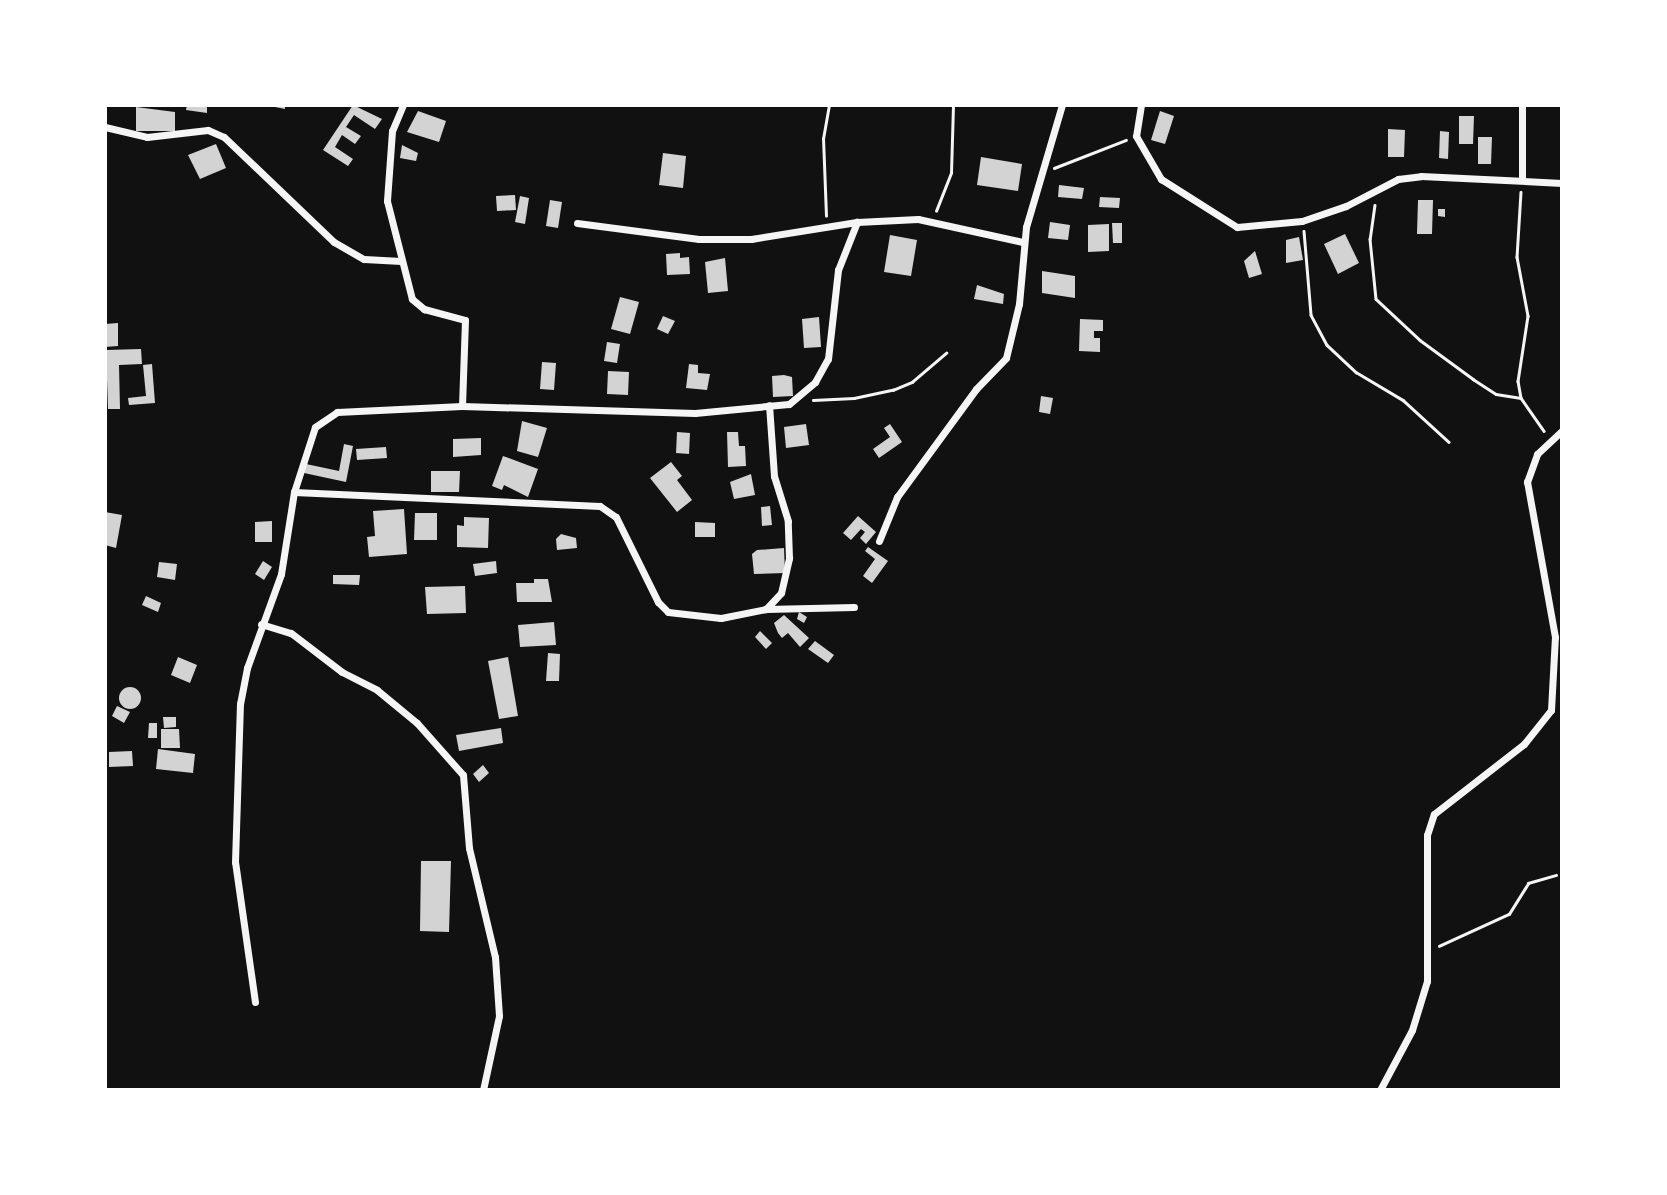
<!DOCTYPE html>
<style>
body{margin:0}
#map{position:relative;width:1667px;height:1195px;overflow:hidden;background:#111;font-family:"IBM Plex Sans",sans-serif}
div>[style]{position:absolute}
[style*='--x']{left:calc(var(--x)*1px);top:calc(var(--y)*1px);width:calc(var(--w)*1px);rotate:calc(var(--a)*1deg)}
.building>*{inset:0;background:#d3d3d3}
.round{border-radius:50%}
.path>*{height:2.5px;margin:-1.25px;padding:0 1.25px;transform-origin:1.25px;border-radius:1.25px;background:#f5f5f5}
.minor>*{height:7px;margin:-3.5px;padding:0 3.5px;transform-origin:3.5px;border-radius:3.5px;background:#f5f5f5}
span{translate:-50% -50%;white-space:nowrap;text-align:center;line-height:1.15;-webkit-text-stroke:5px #fff;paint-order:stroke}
.frame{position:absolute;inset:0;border:107px solid #fff;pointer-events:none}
</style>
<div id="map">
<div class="building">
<div style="clip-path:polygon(187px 105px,207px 105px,207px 113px,186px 110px)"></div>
<div style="clip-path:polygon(265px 105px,285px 105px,285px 109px)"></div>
<div style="clip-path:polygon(353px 105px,382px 119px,375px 129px,354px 115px,346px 127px,361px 136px,355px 144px,342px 135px,335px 147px,353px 159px,348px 166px,323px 150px)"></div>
<div style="clip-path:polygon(136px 107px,175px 112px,175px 131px,136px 131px)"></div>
<div style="clip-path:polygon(418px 111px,446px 121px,439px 142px,407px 132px)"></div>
<div style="clip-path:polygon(1160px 111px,1174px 116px,1165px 144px,1151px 140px)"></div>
<div style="clip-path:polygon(1459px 116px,1474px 116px,1473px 144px,1459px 144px)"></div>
<div style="clip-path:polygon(1388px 129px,1405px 130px,1404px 157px,1388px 157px)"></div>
<div style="clip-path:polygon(1440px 131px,1449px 132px,1448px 159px,1439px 158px)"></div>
<div style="clip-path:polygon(1478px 137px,1492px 137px,1491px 164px,1478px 164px)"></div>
<div style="clip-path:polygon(216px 144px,226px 168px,200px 179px,188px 155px)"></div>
<div style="clip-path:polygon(402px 145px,418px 153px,416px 161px,400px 158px)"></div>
<div style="clip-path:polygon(663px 153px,686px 156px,683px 188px,659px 185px)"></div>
<div style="clip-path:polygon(981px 157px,1022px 164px,1018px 191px,977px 185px)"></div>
<div style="clip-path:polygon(1059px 185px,1084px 188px,1082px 199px,1058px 197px)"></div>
<div style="clip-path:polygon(515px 195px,516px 210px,497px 211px,496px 196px)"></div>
<div style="clip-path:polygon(520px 196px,529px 198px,525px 224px,515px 222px)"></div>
<div style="clip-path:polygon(1100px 197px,1120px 198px,1119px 208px,1099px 207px)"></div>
<div style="clip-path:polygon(550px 200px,562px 202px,558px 228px,546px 226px)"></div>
<div style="clip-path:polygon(1418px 200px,1433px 200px,1432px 234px,1417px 234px)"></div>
<div style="clip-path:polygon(1438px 209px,1445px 209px,1445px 217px,1438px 216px)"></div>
<div style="clip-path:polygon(1050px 222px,1070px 225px,1068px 240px,1048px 238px)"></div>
<div style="clip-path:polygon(1112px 223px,1122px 223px,1122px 243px,1113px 243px)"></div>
<div style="clip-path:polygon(1109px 224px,1109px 251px,1088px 252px,1088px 225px)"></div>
<div style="clip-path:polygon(1345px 234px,1359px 263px,1338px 274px,1324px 244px)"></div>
<div style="clip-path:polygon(890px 235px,917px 240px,911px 276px,884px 272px)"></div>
<div style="clip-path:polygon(1299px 237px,1303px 260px,1286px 263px,1286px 240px)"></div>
<div style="clip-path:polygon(1255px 251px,1262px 274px,1249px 278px,1244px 261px)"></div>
<div style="clip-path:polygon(680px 253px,680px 258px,689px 257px,690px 274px,667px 275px,666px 254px)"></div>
<div style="clip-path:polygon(725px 258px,728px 291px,708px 293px,705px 262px)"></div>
<div style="clip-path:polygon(1042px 271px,1075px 276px,1075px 298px,1042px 293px)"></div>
<div style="clip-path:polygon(977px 285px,1004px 294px,1003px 304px,974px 299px)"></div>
<div style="clip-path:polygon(620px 297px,639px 302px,630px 334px,611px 329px)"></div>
<div style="clip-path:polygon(663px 316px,675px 321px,668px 334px,657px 329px)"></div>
<div style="clip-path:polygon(819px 317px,821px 347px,804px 348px,802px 319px)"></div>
<div style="clip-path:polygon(1080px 319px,1103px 320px,1103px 331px,1094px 331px,1094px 338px,1100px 338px,1100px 352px,1079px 351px)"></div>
<div style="clip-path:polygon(118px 323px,118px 346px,105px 347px,105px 324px)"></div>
<div style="clip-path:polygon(607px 342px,620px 344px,617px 363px,604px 361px)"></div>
<div style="clip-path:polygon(141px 349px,142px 364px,119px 365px,120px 409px,108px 409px,106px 350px)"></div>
<div style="clip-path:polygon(542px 362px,556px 363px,554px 390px,540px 389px)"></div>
<div style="clip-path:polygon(152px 364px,155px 403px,129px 405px,128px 398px,146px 396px,143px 365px)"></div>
<div style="clip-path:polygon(689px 364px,698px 365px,698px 373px,710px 374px,707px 390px,686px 388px)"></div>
<div style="clip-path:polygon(608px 371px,629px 372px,628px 395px,607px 394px)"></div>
<div style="clip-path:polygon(784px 375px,792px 377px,793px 396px,773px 397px,772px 376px)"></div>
<div style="clip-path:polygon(1041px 396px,1053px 398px,1050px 414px,1039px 412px)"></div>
<div style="clip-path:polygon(522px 421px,547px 428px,538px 457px,517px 451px)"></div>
<div style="clip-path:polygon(806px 424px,809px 445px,786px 448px,784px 427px)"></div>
<div style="clip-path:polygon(890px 424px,902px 442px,879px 458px,873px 449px,890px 437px,884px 428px)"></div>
<div style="clip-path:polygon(677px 432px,690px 433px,689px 454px,676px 453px)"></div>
<div style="clip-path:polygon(727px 432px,738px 432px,739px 446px,745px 446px,746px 466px,728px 467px)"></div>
<div style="clip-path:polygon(481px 438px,481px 455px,453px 457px,453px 439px)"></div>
<div style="clip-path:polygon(344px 444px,353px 446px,346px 482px,304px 473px,306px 464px,339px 471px)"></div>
<div style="clip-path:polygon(386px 447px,387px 458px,357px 460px,356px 449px)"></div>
<div style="clip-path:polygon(503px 456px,538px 469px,528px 497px,504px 485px,502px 490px,492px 486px)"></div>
<div style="clip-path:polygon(671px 462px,682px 476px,677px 480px,692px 500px,677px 512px,650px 478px)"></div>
<div style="clip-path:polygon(431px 471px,460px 471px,459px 492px,431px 492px)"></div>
<div style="clip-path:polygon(751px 474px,755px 495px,734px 499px,730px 482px)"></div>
<div style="clip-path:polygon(770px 506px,772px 525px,762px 526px,761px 507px)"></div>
<div style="clip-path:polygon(404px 509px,407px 554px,369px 557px,367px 537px,375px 536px,373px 511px)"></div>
<div style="clip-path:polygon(105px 512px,122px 515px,116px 548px,105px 545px)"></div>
<div style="clip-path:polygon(415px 513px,437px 513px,437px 540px,414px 540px)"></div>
<div style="clip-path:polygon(858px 516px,876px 532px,866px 544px,860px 538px,865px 532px,861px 529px,851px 540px,843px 533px)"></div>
<div style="clip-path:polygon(464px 517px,489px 518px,488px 548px,457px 547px,457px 525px,464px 526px)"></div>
<div style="clip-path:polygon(272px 521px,272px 542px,255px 542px,255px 522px)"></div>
<div style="clip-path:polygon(695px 522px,715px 523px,715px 537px,695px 537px)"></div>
<div style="clip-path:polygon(561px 534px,576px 538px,577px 548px,557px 550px,556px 539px)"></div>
<div style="clip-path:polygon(868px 547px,888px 561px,872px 583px,863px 576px,875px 559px,865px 551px)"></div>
<div style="clip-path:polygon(784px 548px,785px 573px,754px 574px,752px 554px,757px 550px)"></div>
<div style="clip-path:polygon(263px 561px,272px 567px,264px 580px,255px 574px)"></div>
<div style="clip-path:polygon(496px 561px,497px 573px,475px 576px,473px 564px)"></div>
<div style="clip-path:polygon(159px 562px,177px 564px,175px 580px,157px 577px)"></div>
<div style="clip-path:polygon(333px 575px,360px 575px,359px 585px,333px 584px)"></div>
<div style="clip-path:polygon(534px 579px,548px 579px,552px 602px,517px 602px,516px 583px,534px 583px)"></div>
<div style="clip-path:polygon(465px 586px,466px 613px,427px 614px,425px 587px)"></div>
<div style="clip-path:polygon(146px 596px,161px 603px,158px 612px,142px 605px)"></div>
<div style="clip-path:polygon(799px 612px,807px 617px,804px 623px,797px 619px)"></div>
<div style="clip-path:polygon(784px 615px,809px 638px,800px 647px,788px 633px,782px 638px,778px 633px,774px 623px)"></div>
<div style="clip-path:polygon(554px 622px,556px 645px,520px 647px,518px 625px)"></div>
<div style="clip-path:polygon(760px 631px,772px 643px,766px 649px,755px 637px)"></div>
<div style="clip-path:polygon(815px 641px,834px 655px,828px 663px,808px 649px)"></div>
<div style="clip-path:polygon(548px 653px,560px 654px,559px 681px,546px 681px)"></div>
<div style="clip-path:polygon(178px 657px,197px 665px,190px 683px,171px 675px)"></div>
<div style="clip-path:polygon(508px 657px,518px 716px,499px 719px,488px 661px)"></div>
<div class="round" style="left:119px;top:687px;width:22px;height:22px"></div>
<div style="clip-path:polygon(117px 706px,130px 712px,124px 723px,112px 716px)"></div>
<div style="clip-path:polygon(163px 717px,176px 717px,176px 727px,164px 728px)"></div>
<div style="clip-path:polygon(149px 723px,157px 723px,157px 738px,148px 738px)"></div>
<div style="clip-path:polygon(501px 728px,503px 743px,459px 751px,456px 735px)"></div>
<div style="clip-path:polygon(161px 729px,179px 729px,180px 748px,161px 748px)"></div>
<div style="clip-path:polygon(158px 749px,195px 754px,193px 773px,156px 769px)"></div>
<div style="clip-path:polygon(132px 751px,133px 766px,109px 767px,109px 752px)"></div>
<div style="clip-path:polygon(483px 765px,489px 773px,479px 782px,473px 774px)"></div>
<div style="clip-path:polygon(421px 861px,451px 861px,449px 932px,420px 931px)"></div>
</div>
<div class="path">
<div style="--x:1054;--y:168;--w:77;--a:-21.3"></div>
<div style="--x:1521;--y:192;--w:65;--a:93.5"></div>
<div style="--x:1517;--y:257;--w:60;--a:79.4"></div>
<div style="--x:1528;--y:316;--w:66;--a:98.7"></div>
<div style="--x:1518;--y:381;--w:17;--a:80"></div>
<div style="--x:1521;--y:398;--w:40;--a:55.1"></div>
<div style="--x:1375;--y:205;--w:34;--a:98"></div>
<div style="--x:1370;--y:239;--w:60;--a:84.3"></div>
<div style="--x:1376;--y:299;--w:60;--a:43"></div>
<div style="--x:1420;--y:340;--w:66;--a:36.3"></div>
<div style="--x:1473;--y:379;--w:27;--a:33"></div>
<div style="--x:1496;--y:394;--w:25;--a:9"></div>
<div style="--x:936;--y:211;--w:41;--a:-68.5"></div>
<div style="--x:951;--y:173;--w:68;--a:-88.3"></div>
<div style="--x:826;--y:216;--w:77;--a:-92.2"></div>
<div style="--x:823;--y:139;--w:35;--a:-80"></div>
<div style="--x:1304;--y:231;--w:84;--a:85.2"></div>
<div style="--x:1311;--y:315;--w:34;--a:62"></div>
<div style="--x:1327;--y:345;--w:40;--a:43"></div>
<div style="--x:1356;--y:372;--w:55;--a:30.8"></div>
<div style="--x:1403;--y:400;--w:62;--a:42.4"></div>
<div style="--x:813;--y:400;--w:41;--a:-2.8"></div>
<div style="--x:854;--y:398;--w:40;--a:-12"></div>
<div style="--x:893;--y:390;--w:21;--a:-23"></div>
<div style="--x:912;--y:382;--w:45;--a:-40.5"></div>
<div style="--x:1439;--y:946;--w:77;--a:-24.6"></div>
<div style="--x:1509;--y:914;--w:36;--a:-58"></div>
<div style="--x:1528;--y:883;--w:29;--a:-16"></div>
</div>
<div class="minor">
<div style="--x:403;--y:105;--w:28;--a:113"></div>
<div style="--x:392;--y:131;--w:70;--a:94.1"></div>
<div style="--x:387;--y:201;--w:101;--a:75.7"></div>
<div style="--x:412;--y:299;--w:16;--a:40"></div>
<div style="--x:424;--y:309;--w:42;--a:15"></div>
<div style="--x:465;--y:320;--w:86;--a:92"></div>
<div style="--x:1141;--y:105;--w:31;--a:99"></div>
<div style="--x:1136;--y:136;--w:50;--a:59.8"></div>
<div style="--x:1161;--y:179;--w:90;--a:32.3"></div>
<div style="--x:1237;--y:227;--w:65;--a:-5.3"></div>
<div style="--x:1302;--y:221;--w:46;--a:-18.8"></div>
<div style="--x:1346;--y:206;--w:59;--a:-27.4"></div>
<div style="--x:1398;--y:179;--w:23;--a:-7"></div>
<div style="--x:1421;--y:176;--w:141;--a:2.8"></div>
<div style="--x:1522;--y:105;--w:73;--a:90"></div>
<div style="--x:105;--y:127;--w:43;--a:13.4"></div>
<div style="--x:147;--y:137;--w:61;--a:-6.5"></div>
<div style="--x:208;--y:130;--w:17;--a:24"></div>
<div style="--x:224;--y:137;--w:152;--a:43.7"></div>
<div style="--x:334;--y:242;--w:34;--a:30"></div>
<div style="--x:364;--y:259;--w:37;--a:3"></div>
<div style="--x:577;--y:223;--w:123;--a:7.5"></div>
<div style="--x:699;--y:239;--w:52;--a:0"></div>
<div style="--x:751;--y:239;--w:107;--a:-9.1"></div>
<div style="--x:857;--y:222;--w:61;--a:-2.8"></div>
<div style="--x:918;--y:219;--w:107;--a:12.4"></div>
<div style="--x:294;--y:492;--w:306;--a:2.6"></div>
<div style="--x:600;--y:506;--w:19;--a:35"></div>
<div style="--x:616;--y:517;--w:95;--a:63.7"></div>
<div style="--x:658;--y:602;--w:14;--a:45"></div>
<div style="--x:668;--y:612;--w:53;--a:6.5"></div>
<div style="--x:721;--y:618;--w:46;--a:-11.3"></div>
<div style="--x:766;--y:609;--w:88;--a:-1.3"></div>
<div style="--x:879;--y:541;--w:48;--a:-67.8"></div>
<div style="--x:897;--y:497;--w:134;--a:-53.8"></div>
<div style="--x:976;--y:389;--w:43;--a:-45.9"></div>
<div style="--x:1006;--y:358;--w:56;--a:-76.5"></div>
<div style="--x:1019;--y:304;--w:77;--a:-84.8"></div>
<div style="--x:1026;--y:227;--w:127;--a:-73.6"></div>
<div style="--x:766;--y:609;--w:22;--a:-47"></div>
<div style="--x:781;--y:593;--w:36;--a:-77"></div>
<div style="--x:789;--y:558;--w:37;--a:-92"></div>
<div style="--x:788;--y:521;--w:47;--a:-107.3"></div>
<div style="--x:774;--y:476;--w:71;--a:-94"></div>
<div style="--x:261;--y:624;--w:31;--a:17"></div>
<div style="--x:291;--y:633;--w:64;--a:37.4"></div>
<div style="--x:342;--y:672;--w:39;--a:27"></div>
<div style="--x:377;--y:690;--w:52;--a:39.5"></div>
<div style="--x:417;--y:723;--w:69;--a:48.5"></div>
<div style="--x:463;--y:775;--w:73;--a:85.3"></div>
<div style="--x:469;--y:848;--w:112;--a:76.6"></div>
<div style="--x:495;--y:957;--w:59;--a:86.1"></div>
<div style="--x:499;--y:1016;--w:76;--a:102.2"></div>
<div style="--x:255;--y:1002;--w:141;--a:-98.1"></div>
<div style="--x:235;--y:862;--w:158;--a:-88.2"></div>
<div style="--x:240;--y:704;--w:37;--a:-79"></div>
<div style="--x:247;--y:668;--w:100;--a:-70.1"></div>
<div style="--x:281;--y:574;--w:83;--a:-81"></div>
<div style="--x:294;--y:492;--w:68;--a:-72.1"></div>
<div style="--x:315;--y:427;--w:27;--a:-34"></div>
<div style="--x:337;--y:412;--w:125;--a:-2.7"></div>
<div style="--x:462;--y:406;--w:233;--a:1.7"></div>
<div style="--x:695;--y:413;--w:94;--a:-5.5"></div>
<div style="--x:789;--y:404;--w:34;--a:-40"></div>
<div style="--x:815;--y:382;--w:26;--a:-61"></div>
<div style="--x:828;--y:359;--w:90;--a:-83.6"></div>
<div style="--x:838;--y:270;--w:52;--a:-68.4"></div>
<div style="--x:1380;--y:1090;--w:68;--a:-61.9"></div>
<div style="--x:1412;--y:1030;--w:51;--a:-73"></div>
<div style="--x:1427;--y:981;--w:146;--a:-90"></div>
<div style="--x:1427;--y:835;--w:22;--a:-72"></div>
<div style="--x:1434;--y:814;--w:114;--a:-37.9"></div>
<div style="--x:1524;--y:744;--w:43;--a:-51.5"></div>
<div style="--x:1551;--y:710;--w:73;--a:-86.9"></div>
<div style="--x:1555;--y:637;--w:158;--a:-100.2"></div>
<div style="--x:1527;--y:482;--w:30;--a:-70"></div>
<div style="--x:1537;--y:454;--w:34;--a:-43"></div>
</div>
<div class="frame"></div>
</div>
